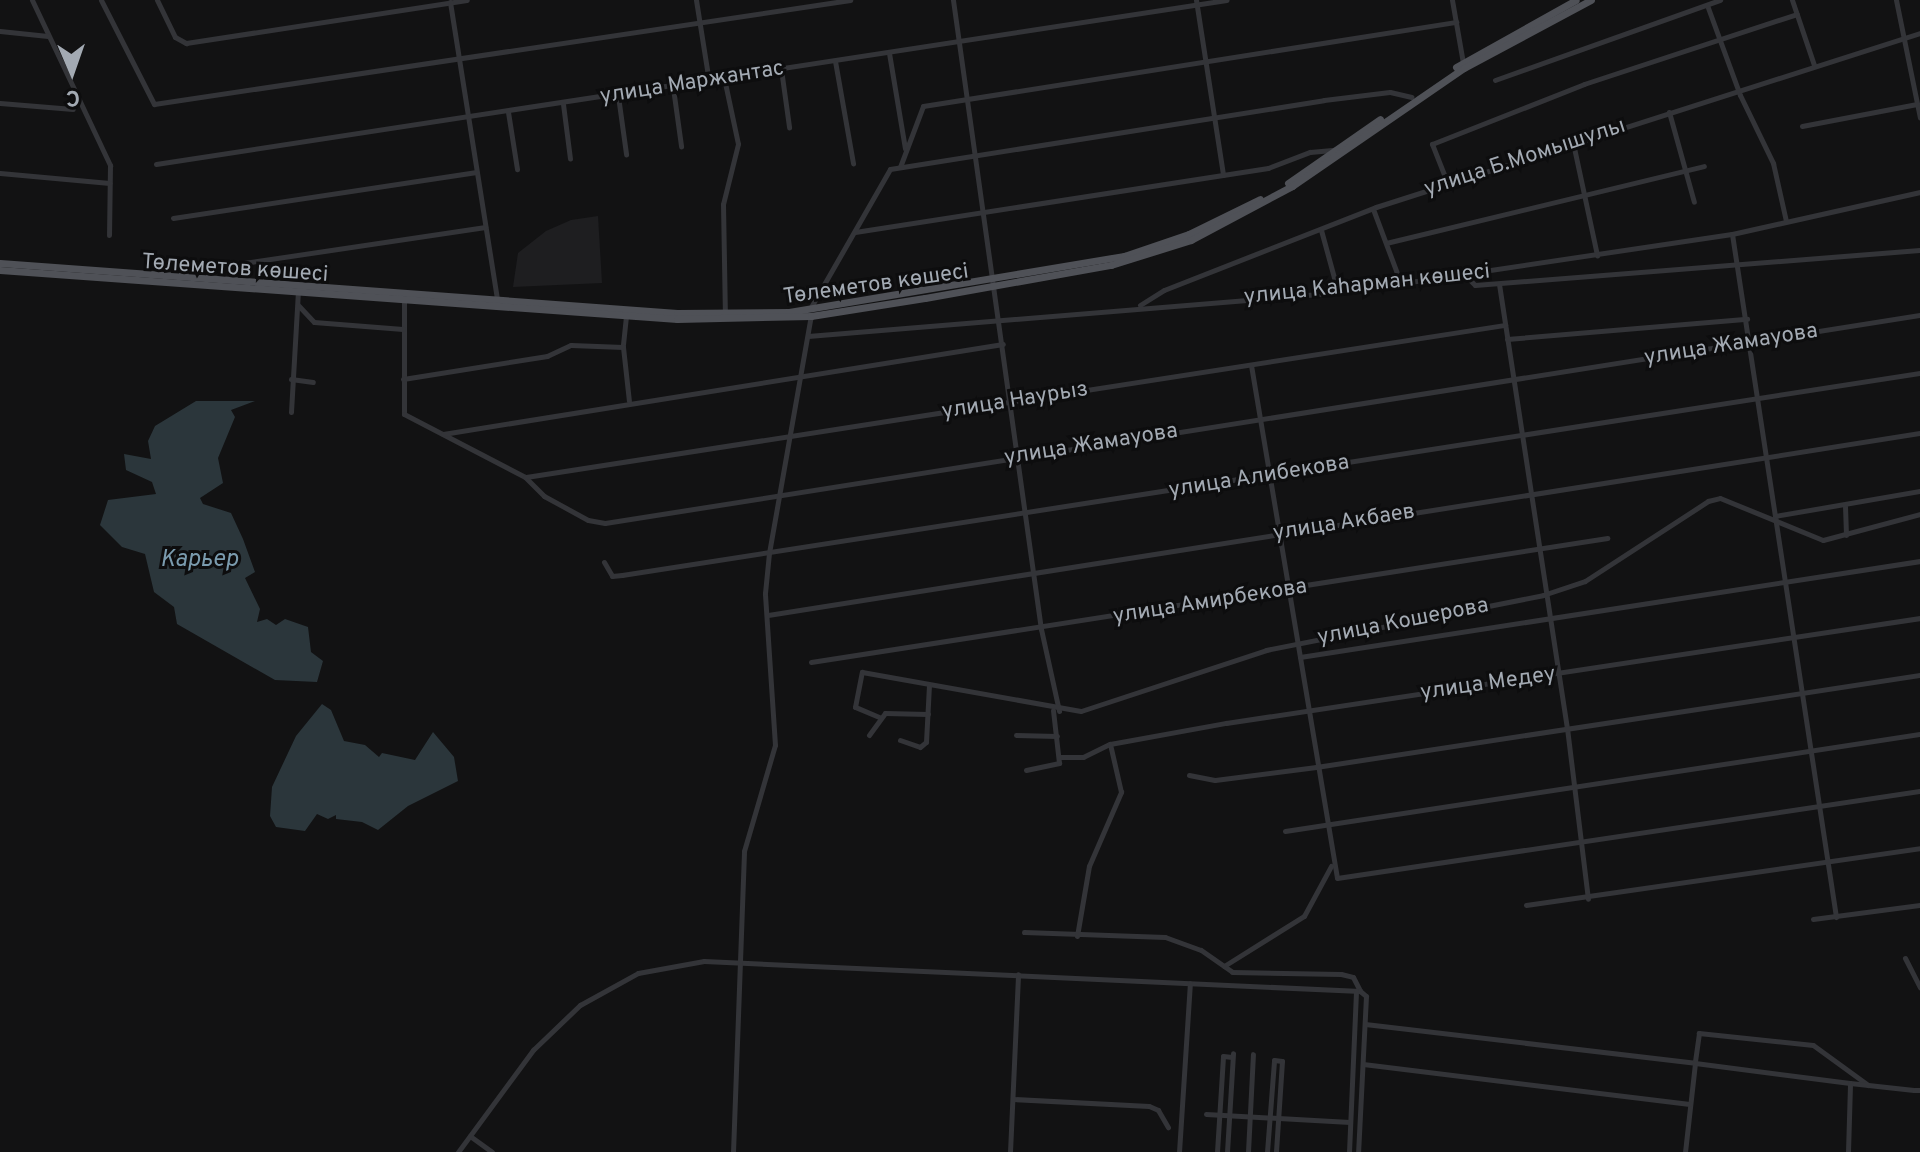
<!DOCTYPE html>
<meta charset="utf-8">
<style>
body{margin:0}
#map{position:relative;width:1920px;height:1152px;overflow:hidden;background:#121213;font-family:Overpass,sans-serif}
div>[style]{position:absolute}
[style*='--x']{left:calc(var(--x)*1px);top:calc(var(--y)*1px);width:calc(var(--w)*1px);rotate:calc(var(--a)*1deg)}
.built>*{inset:0;background:#1e1e20}
.water>*{inset:0;background:#2b363b}
.minor>*{height:5px;margin:-2.5px;padding:0 2.5px;transform-origin:2.5px;border-radius:2.5px;background:#333438}
.major>*{height:7px;margin:-3.5px;padding:0 3.5px;transform-origin:3.5px;border-radius:3.5px;background:#4f5157}
span{translate:-50% -50%;white-space:nowrap;text-align:center;line-height:1.15;-webkit-text-stroke:6px #0d0d0e;paint-order:stroke}
.street-label{font-size:22px;color:#a3aab3}
.water-label{font-size:24px;color:#7a9bae;font-style:italic}
.north{position:absolute;left:32px;top:32px;width:80px;height:80px;-webkit-text-stroke:6px #0d0d0e;paint-order:stroke;rotate:178deg;font-size:22px;font-weight:700;line-height:32px;text-align:center;color:#a3aab3}
.north::after{content:'';display:block;margin:auto;width:28px;height:36px;background:#a3aab3;clip-path:polygon(50% 0,100% 100%,50% 72%,0 100%)}
</style>
<div id="map">
<div class="built">
<div style="clip-path:polygon(598px 216px,602px 283px,513px 287px,518px 253px,546px 231px,571px 220px)"></div>
</div>
<div class="water">
<div style="clip-path:polygon(196px 401px,255px 401px,231px 410px,235px 417px,218px 458px,223px 483px,200px 498px,203px 504px,231px 513px,243px 539px,255px 572px,245px 578px,260px 609px,257px 622px,267px 619px,276px 625px,285px 619px,308px 627px,311px 652px,323px 661px,317px 682px,275px 680px,177px 624px,174px 607px,154px 592px,145px 554px,122px 547px,100px 525px,108px 500px,156px 494px,152px 482px,126px 470px,124px 454px,151px 459px,148px 441px,155px 426px)"></div>
<div style="clip-path:polygon(322px 704px,331px 710px,344px 741px,365px 745px,379px 757px,382px 753px,415px 760px,433px 732px,454px 757px,458px 781px,408px 806px,378px 830px,362px 822px,336px 819px,336px 815px,328px 819px,317px 814px,305px 831px,276px 827px,270px 816px,272px 787px,296px 736px)"></div>
</div>
<div class="minor">
<div style="--x:32;--y:0;--w:183;--a:64.7"></div>
<div style="--x:110;--y:165;--w:70;--a:90.8"></div>
<div style="--x:101;--y:0;--w:117;--a:63"></div>
<div style="--x:154;--y:104;--w:704;--a:-8.5"></div>
<div style="--x:157;--y:0;--w:41;--a:64.1"></div>
<div style="--x:175;--y:37;--w:13;--a:29"></div>
<div style="--x:186;--y:43;--w:284;--a:-8.7"></div>
<div style="--x:696;--y:0;--w:83;--a:81"></div>
<div style="--x:953;--y:0;--w:635;--a:82.04"></div>
<div style="--x:1041;--y:629;--w:84;--a:77.6"></div>
<div style="--x:1196;--y:0;--w:177;--a:81.2"></div>
<div style="--x:1452;--y:0;--w:64;--a:80.1"></div>
<div style="--x:1792;--y:0;--w:69;--a:71.3"></div>
<div style="--x:1896;--y:0;--w:120;--a:78.5"></div>
<div style="--x:450;--y:2;--w:302;--a:81"></div>
<div style="--x:1707;--y:5;--w:96;--a:69.9"></div>
<div style="--x:1740;--y:95;--w:76;--a:64.1"></div>
<div style="--x:1773;--y:163;--w:59;--a:77.4"></div>
<div style="--x:0;--y:31;--w:48;--a:5.9"></div>
<div style="--x:889;--y:53;--w:97;--a:80.5"></div>
<div style="--x:835;--y:61;--w:104;--a:80"></div>
<div style="--x:781;--y:69;--w:59;--a:82.1"></div>
<div style="--x:724;--y:78;--w:67;--a:78"></div>
<div style="--x:738;--y:144;--w:62;--a:104"></div>
<div style="--x:723;--y:204;--w:110;--a:89"></div>
<div style="--x:1495;--y:80;--w:239;--a:-19.6"></div>
<div style="--x:673;--y:88;--w:59;--a:82.1"></div>
<div style="--x:618;--y:96;--w:59;--a:82.1"></div>
<div style="--x:0;--y:103;--w:73;--a:4.7"></div>
<div style="--x:563;--y:104;--w:55;--a:82.7"></div>
<div style="--x:508;--y:112;--w:58;--a:81"></div>
<div style="--x:1669;--y:112;--w:93;--a:74.5"></div>
<div style="--x:1802;--y:126;--w:117;--a:-10.8"></div>
<div style="--x:1573;--y:143;--w:115;--a:77.9"></div>
<div style="--x:156;--y:164;--w:1083;--a:-8.71"></div>
<div style="--x:900;--y:167;--w:65;--a:-69.3"></div>
<div style="--x:923;--y:106;--w:540;--a:-8.96"></div>
<div style="--x:0;--y:173;--w:110;--a:5.2"></div>
<div style="--x:1447;--y:182;--w:41;--a:-111.5"></div>
<div style="--x:1432;--y:144;--w:163;--a:-21.5"></div>
<div style="--x:1584;--y:84;--w:224;--a:-18.2"></div>
<div style="--x:1373;--y:209;--w:80;--a:69.5"></div>
<div style="--x:173;--y:218;--w:307;--a:-8.6"></div>
<div style="--x:1321;--y:230;--w:64;--a:74.7"></div>
<div style="--x:855;--y:232;--w:418;--a:-8.8"></div>
<div style="--x:1268;--y:168;--w:45;--a:-20.9"></div>
<div style="--x:1310;--y:152;--w:25;--a:-5"></div>
<div style="--x:1732;--y:234;--w:691;--a:81.34"></div>
<div style="--x:1386;--y:243;--w:327;--a:-13.6"></div>
<div style="--x:244;--y:263;--w:244;--a:-8.5"></div>
<div style="--x:1465;--y:275;--w:14;--a:45"></div>
<div style="--x:1475;--y:285;--w:446;--a:-4.5"></div>
<div style="--x:1499;--y:284;--w:449;--a:81.3"></div>
<div style="--x:1567;--y:728;--w:172;--a:83"></div>
<div style="--x:404;--y:300;--w:114;--a:90"></div>
<div style="--x:404;--y:414;--w:136;--a:27.5"></div>
<div style="--x:525;--y:477;--w:27;--a:45"></div>
<div style="--x:544;--y:496;--w:50;--a:28.6"></div>
<div style="--x:588;--y:520;--w:17;--a:10"></div>
<div style="--x:605;--y:523;--w:1331;--a:-8.99"></div>
<div style="--x:298;--y:305;--w:23;--a:47"></div>
<div style="--x:314;--y:322;--w:89;--a:4.5"></div>
<div style="--x:1140;--y:305;--w:28;--a:-32"></div>
<div style="--x:1164;--y:290;--w:228;--a:-21.4"></div>
<div style="--x:1376;--y:207;--w:571;--a:-17.74"></div>
<div style="--x:811;--y:307;--w:159;--a:-60.2"></div>
<div style="--x:890;--y:169;--w:439;--a:-9"></div>
<div style="--x:1324;--y:100;--w:66;--a:-6.9"></div>
<div style="--x:1390;--y:92;--w:22;--a:13"></div>
<div style="--x:626;--y:316;--w:31;--a:96"></div>
<div style="--x:623;--y:347;--w:54;--a:83.7"></div>
<div style="--x:808;--y:336;--w:537;--a:-4.7"></div>
<div style="--x:1343;--y:292;--w:393;--a:-8.5"></div>
<div style="--x:1732;--y:234;--w:193;--a:-12.6"></div>
<div style="--x:1507;--y:339;--w:241;--a:-4.8"></div>
<div style="--x:1251;--y:365;--w:520;--a:80.48"></div>
<div style="--x:1337;--y:878;--w:589;--a:-8.49"></div>
<div style="--x:291;--y:379;--w:22;--a:8"></div>
<div style="--x:403;--y:379;--w:146;--a:-9.1"></div>
<div style="--x:547;--y:356;--w:26;--a:-25"></div>
<div style="--x:571;--y:345;--w:52;--a:2.2"></div>
<div style="--x:291;--y:412;--w:122;--a:-86.7"></div>
<div style="--x:443;--y:434;--w:567;--a:-9.13"></div>
<div style="--x:526;--y:477;--w:991;--a:-8.83"></div>
<div style="--x:1845;--y:506;--w:29;--a:88"></div>
<div style="--x:1775;--y:516;--w:147;--a:-9.8"></div>
<div style="--x:604;--y:562;--w:16;--a:60"></div>
<div style="--x:612;--y:576;--w:10;--a:-6"></div>
<div style="--x:622;--y:575;--w:1314;--a:-8.85"></div>
<div style="--x:768;--y:615;--w:1166;--a:-8.98"></div>
<div style="--x:1300;--y:657;--w:627;--a:-8.8"></div>
<div style="--x:811;--y:662;--w:806;--a:-8.85"></div>
<div style="--x:879;--y:717;--w:26;--a:-157"></div>
<div style="--x:855;--y:707;--w:36;--a:-79"></div>
<div style="--x:862;--y:672;--w:222;--a:10.1"></div>
<div style="--x:1081;--y:711;--w:195;--a:-18.2"></div>
<div style="--x:1266;--y:650;--w:282;--a:-11.2"></div>
<div style="--x:1543;--y:595;--w:44;--a:-18.4"></div>
<div style="--x:1585;--y:581;--w:147;--a:-33"></div>
<div style="--x:1708;--y:501;--w:12;--a:-14"></div>
<div style="--x:1720;--y:498;--w:111;--a:22.2"></div>
<div style="--x:1823;--y:540;--w:100;--a:-15"></div>
<div style="--x:869;--y:735;--w:27;--a:-54"></div>
<div style="--x:885;--y:713;--w:43;--a:1.3"></div>
<div style="--x:1016;--y:735;--w:41;--a:1.4"></div>
<div style="--x:900;--y:740;--w:21;--a:19"></div>
<div style="--x:920;--y:747;--w:8;--a:-40"></div>
<div style="--x:926;--y:742;--w:57;--a:-87"></div>
<div style="--x:1059;--y:757;--w:24;--a:0"></div>
<div style="--x:1083;--y:757;--w:30;--a:-26"></div>
<div style="--x:1110;--y:744;--w:118;--a:-10.3"></div>
<div style="--x:1226;--y:723;--w:702;--a:-8.6"></div>
<div style="--x:1026;--y:770;--w:34;--a:-12"></div>
<div style="--x:1059;--y:763;--w:53;--a:-96.5"></div>
<div style="--x:1189;--y:775;--w:26;--a:11"></div>
<div style="--x:1215;--y:780;--w:102;--a:-7.3"></div>
<div style="--x:1316;--y:767;--w:611;--a:-8.66"></div>
<div style="--x:1285;--y:831;--w:642;--a:-8.69"></div>
<div style="--x:1526;--y:905;--w:398;--a:-8.2"></div>
<div style="--x:1813;--y:919;--w:108;--a:-7.5"></div>
<div style="--x:1024;--y:932;--w:141;--a:2"></div>
<div style="--x:1165;--y:937;--w:38;--a:20"></div>
<div style="--x:1201;--y:950;--w:38;--a:35"></div>
<div style="--x:1232;--y:972;--w:109;--a:1.1"></div>
<div style="--x:1341;--y:974;--w:12;--a:14"></div>
<div style="--x:1353;--y:977;--w:16;--a:63"></div>
<div style="--x:1077;--y:936;--w:71;--a:-80.3"></div>
<div style="--x:1089;--y:866;--w:81;--a:-66.6"></div>
<div style="--x:1121;--y:792;--w:49;--a:-102.9"></div>
<div style="--x:1905;--y:958;--w:33;--a:63"></div>
<div style="--x:1224;--y:966;--w:94;--a:-32"></div>
<div style="--x:1304;--y:916;--w:57;--a:-61.6"></div>
<div style="--x:1365;--y:1024;--w:332;--a:6.7"></div>
<div style="--x:1695;--y:1063;--w:90;--a:96.4"></div>
<div style="--x:1363;--y:1064;--w:329;--a:7"></div>
<div style="--x:1868;--y:1085;--w:68;--a:-144"></div>
<div style="--x:1813;--y:1045;--w:115;--a:-174"></div>
<div style="--x:1699;--y:1033;--w:30;--a:98"></div>
<div style="--x:1695;--y:1063;--w:156;--a:7.4"></div>
<div style="--x:1850;--y:1083;--w:64;--a:6.2"></div>
<div style="--x:1914;--y:1090;--w:6;--a:0"></div>
<div style="--x:1013;--y:1099;--w:136;--a:2.9"></div>
<div style="--x:1149;--y:1106;--w:10;--a:24"></div>
<div style="--x:1158;--y:1110;--w:20;--a:60"></div>
<div style="--x:1206;--y:1114;--w:144;--a:3.2"></div>
<div style="--x:470;--y:1136;--w:27;--a:36"></div>
<div style="--x:458;--y:1152;--w:127;--a:-53.7"></div>
<div style="--x:533;--y:1050;--w:65;--a:-43.8"></div>
<div style="--x:580;--y:1005;--w:66;--a:-28.9"></div>
<div style="--x:638;--y:973;--w:67;--a:-10.3"></div>
<div style="--x:704;--y:961;--w:657;--a:2.62"></div>
<div style="--x:1360;--y:991;--w:8;--a:40"></div>
<div style="--x:1366;--y:996;--w:156;--a:92.9"></div>
<div style="--x:733;--y:1152;--w:301;--a:-87.9"></div>
<div style="--x:744;--y:851;--w:110;--a:-73.7"></div>
<div style="--x:775;--y:745;--w:152;--a:-93.8"></div>
<div style="--x:765;--y:593;--w:40;--a:-84.3"></div>
<div style="--x:769;--y:553;--w:241;--a:-80"></div>
<div style="--x:1010;--y:1152;--w:178;--a:-87.4"></div>
<div style="--x:1179;--y:1152;--w:169;--a:-86.3"></div>
<div style="--x:1217;--y:1152;--w:96;--a:-86.4"></div>
<div style="--x:1223;--y:1056;--w:9;--a:6"></div>
<div style="--x:1227;--y:1152;--w:99;--a:-86.5"></div>
<div style="--x:1248;--y:1152;--w:98;--a:-87.1"></div>
<div style="--x:1267;--y:1152;--w:92;--a:-85.6"></div>
<div style="--x:1274;--y:1060;--w:8;--a:7"></div>
<div style="--x:1282;--y:1061;--w:91;--a:93.8"></div>
<div style="--x:1349;--y:1152;--w:161;--a:-87.5"></div>
<div style="--x:1848;--y:1152;--w:69;--a:-88.3"></div>
</div>
<div class="major">
<div style="--x:1456;--y:67;--w:137;--a:-29.2"></div>
<div style="--x:1288;--y:183;--w:112;--a:-34.8"></div>
<div style="--x:0;--y:263;--w:679;--a:4.22"></div>
<div style="--x:677;--y:313;--w:112;--a:-0.5"></div>
<div style="--x:789;--y:312;--w:340;--a:-9.5"></div>
<div style="--x:1124;--y:256;--w:69;--a:-18.7"></div>
<div style="--x:1189;--y:234;--w:79;--a:-26.2"></div>
<div style="--x:0;--y:270;--w:679;--a:4.14"></div>
<div style="--x:677;--y:319;--w:134;--a:-1.3"></div>
<div style="--x:811;--y:316;--w:115;--a:-9"></div>
<div style="--x:925;--y:298;--w:189;--a:-10.1"></div>
<div style="--x:1111;--y:265;--w:84;--a:-17.4"></div>
<div style="--x:1191;--y:240;--w:115;--a:-28.1"></div>
<div style="--x:1292;--y:186;--w:209;--a:-34.5"></div>
<div style="--x:1464;--y:68;--w:144;--a:-28.2"></div>
</div>
<div class="street-label">
<span style="left:692px;top:83px;rotate:-9deg">улица Маржантас</span>
<span style="left:1525px;top:158px;rotate:-18deg">улица Б.Момышулы</span>
<span style="left:235px;top:269px;rotate:4deg">Төлеметов көшесі</span>
<span style="left:876px;top:285px;rotate:-8deg">Төлеметов көшесі</span>
<span style="left:1367px;top:285px;rotate:-6deg">улица Каһарман көшесі</span>
<span style="left:1731px;top:345px;rotate:-9deg">улица Жамауова</span>
<span style="left:1015px;top:401px;rotate:-9deg">улица Наурыз</span>
<span style="left:1091px;top:445px;rotate:-9deg">улица Жамауова</span>
<span style="left:1259px;top:477px;rotate:-9deg">улица Алибекова</span>
<span style="left:1344px;top:523px;rotate:-9deg">улица Акбаев</span>
<span style="left:1210px;top:602px;rotate:-9deg">улица Амирбекова</span>
<span style="left:1403px;top:622px;rotate:-11deg">улица Кошерова</span>
<span style="left:1488px;top:684px;rotate:-8deg">улица Медеу</span>
</div>
<div class="water-label">
<span style="left:199px;top:561px">Карьер</span>
</div>
<div class="north">С</div>
</div>
